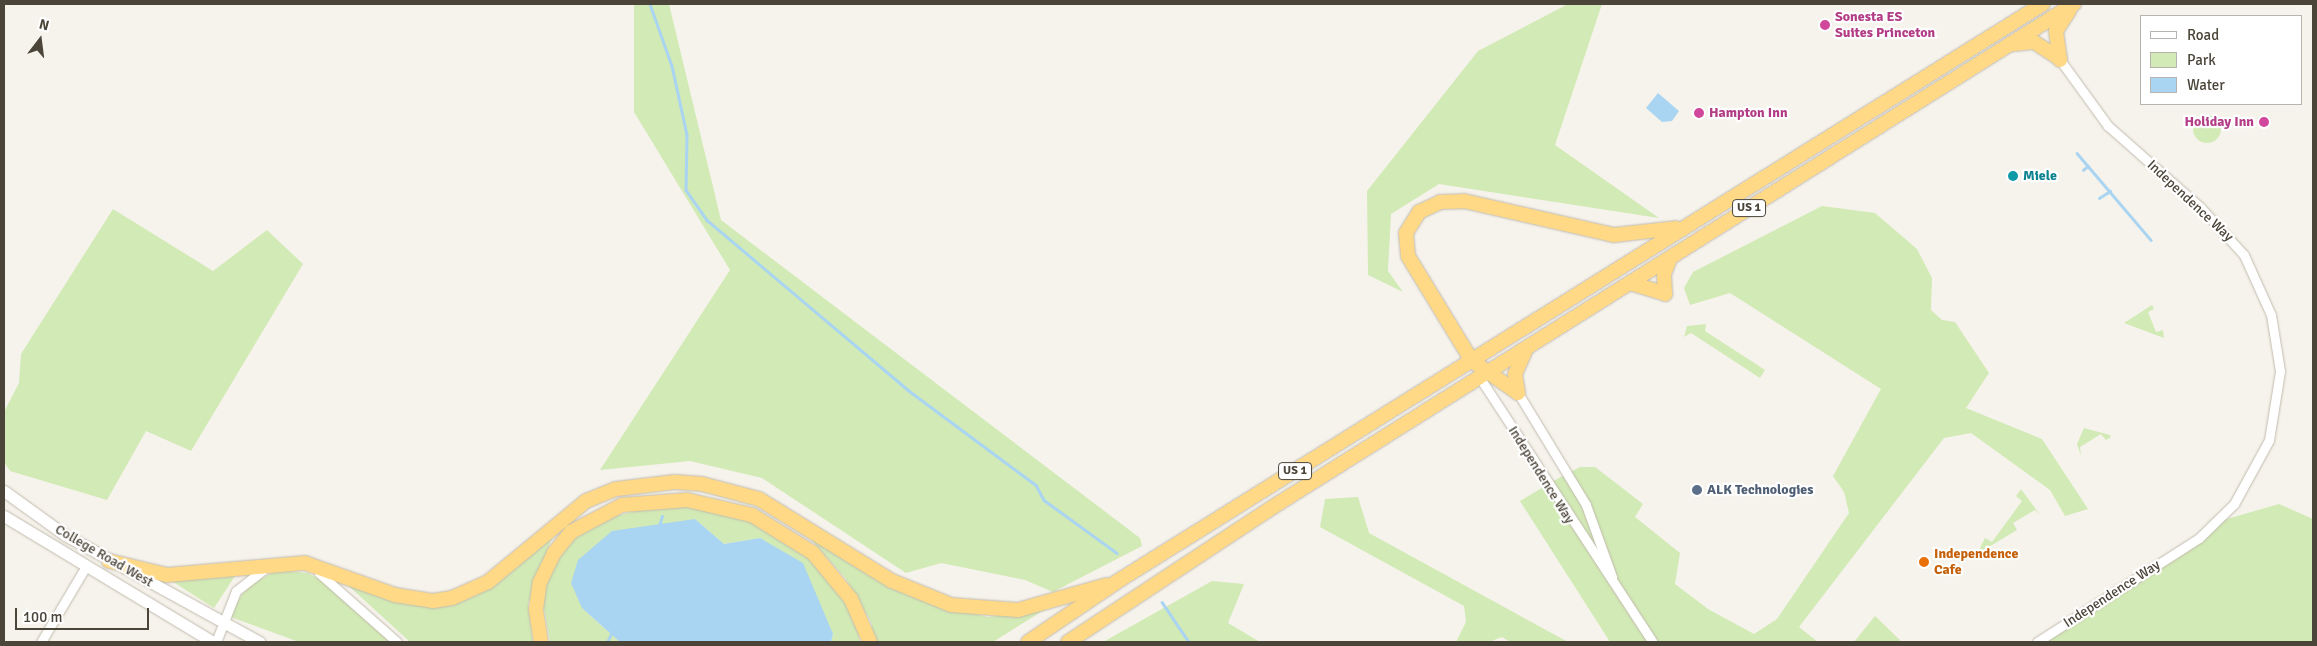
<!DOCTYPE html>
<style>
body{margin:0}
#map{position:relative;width:2317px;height:646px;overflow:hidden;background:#f6f3ec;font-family:Signika,sans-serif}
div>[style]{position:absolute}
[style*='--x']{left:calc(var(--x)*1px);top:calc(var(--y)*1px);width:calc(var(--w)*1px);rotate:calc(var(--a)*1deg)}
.green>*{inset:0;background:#d2eab5}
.round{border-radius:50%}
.water>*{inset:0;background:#a9d4f2}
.stream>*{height:2.5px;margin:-1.25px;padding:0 1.25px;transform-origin:1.25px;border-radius:1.25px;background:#a9d4f2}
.roads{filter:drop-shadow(0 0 1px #c2bbae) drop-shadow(0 0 1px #c2bbae)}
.minor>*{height:9px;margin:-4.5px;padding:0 4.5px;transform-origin:4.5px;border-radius:4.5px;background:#fff}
.tertiary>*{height:11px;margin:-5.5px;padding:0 5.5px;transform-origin:5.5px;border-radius:5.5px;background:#fff}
.trunk>*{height:14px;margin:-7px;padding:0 7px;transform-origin:7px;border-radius:7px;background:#ffd985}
.dots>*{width:14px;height:14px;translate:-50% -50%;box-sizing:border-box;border:2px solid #fff;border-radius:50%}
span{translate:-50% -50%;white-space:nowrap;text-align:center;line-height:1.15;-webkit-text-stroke:4.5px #fff;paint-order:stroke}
.shield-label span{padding:1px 4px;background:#fff;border:1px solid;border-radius:4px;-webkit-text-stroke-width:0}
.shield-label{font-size:12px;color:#4b4439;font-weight:700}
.hotel-label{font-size:14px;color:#b23c85;font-weight:700}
.left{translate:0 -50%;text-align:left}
.right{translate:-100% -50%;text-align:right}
.culture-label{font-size:14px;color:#0d838f;font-weight:700}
.street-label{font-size:14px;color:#4b4439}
.service-label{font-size:14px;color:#4e5e75;font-weight:700}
.food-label{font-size:14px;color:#c56008;font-weight:700}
.frame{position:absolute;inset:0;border:5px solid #4b4439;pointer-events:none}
.legend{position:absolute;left:2140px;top:15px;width:162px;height:90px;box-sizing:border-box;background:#fff;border:1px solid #b7b4b0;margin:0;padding:6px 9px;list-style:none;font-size:15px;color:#4b4439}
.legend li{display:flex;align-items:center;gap:10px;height:25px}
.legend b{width:25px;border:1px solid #b7b4b0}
.north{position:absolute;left:15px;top:15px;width:50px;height:50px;-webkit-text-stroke:4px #fff;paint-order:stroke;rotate:15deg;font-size:14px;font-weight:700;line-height:20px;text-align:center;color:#4b4439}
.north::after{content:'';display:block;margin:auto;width:18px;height:22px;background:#4b4439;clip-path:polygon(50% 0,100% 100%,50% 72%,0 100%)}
.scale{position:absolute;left:15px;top:608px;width:134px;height:22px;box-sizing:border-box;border:2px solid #4b4439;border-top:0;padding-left:6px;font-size:15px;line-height:18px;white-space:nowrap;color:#4b4439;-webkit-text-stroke:4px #fff;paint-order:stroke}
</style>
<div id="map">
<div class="green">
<div style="clip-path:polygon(634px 4px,669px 4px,721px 220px,1140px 538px,1142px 546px,1053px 592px,1025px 580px,941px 563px,906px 573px,762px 478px,690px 461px,600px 470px,730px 270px,634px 112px)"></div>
<div style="clip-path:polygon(1568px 4px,1602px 4px,1555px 145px,1659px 218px,1439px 184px,1391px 214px,1388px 271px,1403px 292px,1368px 275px,1367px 191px,1478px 51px)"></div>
<div class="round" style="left:2193px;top:115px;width:28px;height:28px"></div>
<div style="clip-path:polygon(1822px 206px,1875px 213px,1917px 249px,1932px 278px,1931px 310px,1942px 320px,1955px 322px,1989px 373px,1966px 408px,2042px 439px,2088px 509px,2065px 516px,2050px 490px,1971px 433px,1944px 438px,1799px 627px,1818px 642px,1610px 642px,1520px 501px,1557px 479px,1580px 467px,1595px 467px,1643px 504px,1635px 517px,1680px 553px,1675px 584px,1708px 609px,1754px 634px,1777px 619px,1849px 513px,1844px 492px,1833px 476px,1881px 389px,1730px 293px,1690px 305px,1684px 288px,1693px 272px)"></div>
<div style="clip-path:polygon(113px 209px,213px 271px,267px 230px,303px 264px,191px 451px,146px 431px,107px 500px,10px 471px,4px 462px,4px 412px,19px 383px,21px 354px)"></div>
<div style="clip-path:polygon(2152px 305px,2154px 309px,2148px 312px,2156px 332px,2163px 330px,2164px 338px,2124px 323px)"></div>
<div style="clip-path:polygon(1706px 324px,1705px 331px,1765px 370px,1760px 378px,1691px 333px,1684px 337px,1687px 326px)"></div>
<div style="clip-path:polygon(2084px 428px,2110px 435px,2111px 437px,2106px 440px,2101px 434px,2080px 447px,2081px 456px,2077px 444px)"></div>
<div style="clip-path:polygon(2021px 489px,2040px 515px,2035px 510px,2013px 523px,2017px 530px,1977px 554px,1985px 538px,1992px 542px,2022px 501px,2016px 496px)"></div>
<div style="clip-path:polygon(1358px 497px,1369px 533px,1568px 642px,1510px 642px,1502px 637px,1489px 642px,1456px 642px,1466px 622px,1464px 606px,1320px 527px,1325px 499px)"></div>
<div style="clip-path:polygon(668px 503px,750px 517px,812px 555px,856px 620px,860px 642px,831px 642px,833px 634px,760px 538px,724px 544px,695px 519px,582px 608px,620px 642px,550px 642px,542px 598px,553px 561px,587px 523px)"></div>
<div style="clip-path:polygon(2279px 504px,2313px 519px,2313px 642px,2044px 642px,2220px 521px)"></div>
<div style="clip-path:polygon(798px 525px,941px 606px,988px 617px,1044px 610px,993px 642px,875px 642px,871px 622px,846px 579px)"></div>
<div style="clip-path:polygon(553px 535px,528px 604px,533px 642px,410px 642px,340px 578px,404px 602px,455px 604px,505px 573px)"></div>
<div style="clip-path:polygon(277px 570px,308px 573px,333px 587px,390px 642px,299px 642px,228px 616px,247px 587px)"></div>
<div style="clip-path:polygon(237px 573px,214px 608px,167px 578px)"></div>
<div style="clip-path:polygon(1212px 581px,1244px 584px,1228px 623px,1260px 642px,1103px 642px)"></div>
<div style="clip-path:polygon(1875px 616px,1902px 642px,1854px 642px)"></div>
</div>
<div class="water">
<div style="clip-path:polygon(1658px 93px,1679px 111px,1672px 121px,1662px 122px,1646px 108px)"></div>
<div style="clip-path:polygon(695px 519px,724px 544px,760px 538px,803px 563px,833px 634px,831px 642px,620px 642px,582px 608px,571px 583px,578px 560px,612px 531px)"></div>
</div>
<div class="stream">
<div style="--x:650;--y:4;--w:66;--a:70.5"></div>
<div style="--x:672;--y:66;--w:71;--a:77.7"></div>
<div style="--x:687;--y:135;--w:55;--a:91"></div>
<div style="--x:686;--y:190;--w:37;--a:55"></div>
<div style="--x:707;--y:220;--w:263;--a:40.2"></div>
<div style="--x:908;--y:390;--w:159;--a:36.6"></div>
<div style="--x:1036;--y:485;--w:17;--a:62"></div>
<div style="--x:1044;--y:500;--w:90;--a:36"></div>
<div style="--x:2077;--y:153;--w:114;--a:49.6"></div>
<div style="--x:2083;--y:170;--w:6;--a:-39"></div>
<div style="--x:2099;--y:198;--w:13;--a:-32"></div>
<div style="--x:659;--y:526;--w:10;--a:-73"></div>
<div style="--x:1162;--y:602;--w:48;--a:56"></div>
<div style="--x:607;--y:642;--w:13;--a:-63"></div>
</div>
<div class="roads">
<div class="minor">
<div style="--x:1478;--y:375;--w:319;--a:56.8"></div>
<div style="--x:1518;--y:393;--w:131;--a:58.7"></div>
<div style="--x:1586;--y:505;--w:77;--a:70.1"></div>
<div style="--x:319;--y:573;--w:104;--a:41.5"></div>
<div style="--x:41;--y:642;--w:86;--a:-59.3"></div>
<div style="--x:216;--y:642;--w:55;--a:-68.6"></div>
<div style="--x:236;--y:591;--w:36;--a:-38"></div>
<div style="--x:2037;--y:642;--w:193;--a:-32.7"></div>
<div style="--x:2199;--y:538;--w:49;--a:-44.2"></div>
<div style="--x:2234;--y:504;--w:73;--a:-61.3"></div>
<div style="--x:2269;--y:440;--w:70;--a:-80.9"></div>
<div style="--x:2280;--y:371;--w:57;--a:-99.1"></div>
<div style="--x:2271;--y:315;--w:66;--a:-114.2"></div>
<div style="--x:2244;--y:255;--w:64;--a:-132.5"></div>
<div style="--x:2201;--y:208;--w:124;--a:-138.6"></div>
<div style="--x:2108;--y:126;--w:82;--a:-126"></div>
</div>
<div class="tertiary">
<div style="--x:4;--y:491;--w:75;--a:35.8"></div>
<div style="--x:65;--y:535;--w:222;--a:28.8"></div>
<div style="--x:4;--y:516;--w:244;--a:31.1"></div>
</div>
<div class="trunk">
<div style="--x:2014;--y:44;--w:20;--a:-6"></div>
<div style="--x:2034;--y:42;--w:31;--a:33"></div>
<div style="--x:2060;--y:60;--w:29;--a:-98"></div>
<div style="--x:2056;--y:31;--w:24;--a:-57"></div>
<div style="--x:1630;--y:283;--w:37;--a:17"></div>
<div style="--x:1665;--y:294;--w:20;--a:-93"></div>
<div style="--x:1664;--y:274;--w:17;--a:-69"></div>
<div style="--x:1518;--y:393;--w:56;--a:-145.2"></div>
<div style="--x:1472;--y:361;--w:123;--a:-121.4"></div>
<div style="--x:1408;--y:256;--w:23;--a:-95"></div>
<div style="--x:1406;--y:233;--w:25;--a:-58"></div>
<div style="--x:1419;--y:212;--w:23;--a:-25"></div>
<div style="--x:1440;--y:202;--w:24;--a:-2"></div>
<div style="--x:1464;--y:201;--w:154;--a:12.8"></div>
<div style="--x:1614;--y:235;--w:62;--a:-6.4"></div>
<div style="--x:1518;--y:393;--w:19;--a:-99"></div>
<div style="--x:1515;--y:374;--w:27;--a:-66"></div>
<div style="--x:109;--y:561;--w:60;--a:13.6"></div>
<div style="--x:167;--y:575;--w:139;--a:-5"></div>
<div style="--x:305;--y:563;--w:96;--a:19.6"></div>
<div style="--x:395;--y:595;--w:38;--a:9"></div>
<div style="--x:433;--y:601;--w:19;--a:-9"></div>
<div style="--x:452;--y:598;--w:39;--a:-24"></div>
<div style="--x:488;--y:582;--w:127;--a:-39.6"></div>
<div style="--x:586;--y:501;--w:32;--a:-22"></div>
<div style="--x:616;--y:489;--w:59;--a:-6.8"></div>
<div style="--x:675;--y:482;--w:27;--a:4"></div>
<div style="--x:702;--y:484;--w:59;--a:14.7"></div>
<div style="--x:759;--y:499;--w:156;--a:31.7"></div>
<div style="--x:892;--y:581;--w:64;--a:22.1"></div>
<div style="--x:951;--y:605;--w:67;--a:4.3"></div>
<div style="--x:1018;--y:610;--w:92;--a:-15.7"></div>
<div style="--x:541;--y:642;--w:33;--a:-99"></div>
<div style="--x:536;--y:609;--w:27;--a:-82"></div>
<div style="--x:540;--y:582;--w:32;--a:-64"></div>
<div style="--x:554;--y:553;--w:27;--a:-51"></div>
<div style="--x:571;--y:532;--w:58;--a:-27.9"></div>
<div style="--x:622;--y:505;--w:65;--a:-4.4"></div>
<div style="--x:687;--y:500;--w:67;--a:13"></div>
<div style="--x:752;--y:515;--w:72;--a:31.9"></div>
<div style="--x:813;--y:553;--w:60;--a:50.4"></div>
<div style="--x:851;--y:599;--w:47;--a:66.2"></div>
<div style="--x:1028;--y:642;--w:109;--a:-34.1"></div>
<div style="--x:1118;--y:581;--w:1090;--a:-31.96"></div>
<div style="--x:1068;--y:642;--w:249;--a:-33.4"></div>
<div style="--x:1276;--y:505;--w:942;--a:-32.12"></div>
</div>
</div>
<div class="dots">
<div style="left:1825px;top:25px;background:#d1479c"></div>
<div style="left:1699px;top:113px;background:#d1479c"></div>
<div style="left:2264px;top:122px;background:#d1479c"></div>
<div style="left:2013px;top:176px;background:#0f9aa8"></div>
<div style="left:1697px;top:490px;background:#5c6f8a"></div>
<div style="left:1924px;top:562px;background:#e8710a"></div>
</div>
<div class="shield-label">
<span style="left:1749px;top:208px">US 1</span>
<span style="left:1295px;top:471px">US 1</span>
</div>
<div class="hotel-label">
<span class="left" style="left:1835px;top:25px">Sonesta ES<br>Suites Princeton</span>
<span class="left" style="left:1709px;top:113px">Hampton Inn</span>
<span class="right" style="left:2254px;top:122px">Holiday Inn</span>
</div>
<div class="culture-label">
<span class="left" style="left:2023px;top:176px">Miele</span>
</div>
<div class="street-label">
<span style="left:2190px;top:201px;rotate:43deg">Independence Way</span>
<span style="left:1541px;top:475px;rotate:58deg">Independence Way</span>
<span style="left:104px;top:556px;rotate:30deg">College Road West</span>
<span style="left:2112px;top:594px;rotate:-33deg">Independence Way</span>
</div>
<div class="service-label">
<span class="left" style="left:1707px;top:490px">ALK Technologies</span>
</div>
<div class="food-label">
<span class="left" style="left:1934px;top:562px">Independence<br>Cafe</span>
</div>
<div class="frame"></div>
<ul class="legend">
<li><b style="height:6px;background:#fff"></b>Road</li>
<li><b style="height:14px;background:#d2eab5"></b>Park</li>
<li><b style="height:14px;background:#a9d4f2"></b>Water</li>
</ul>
<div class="north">N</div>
<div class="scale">100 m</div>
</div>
